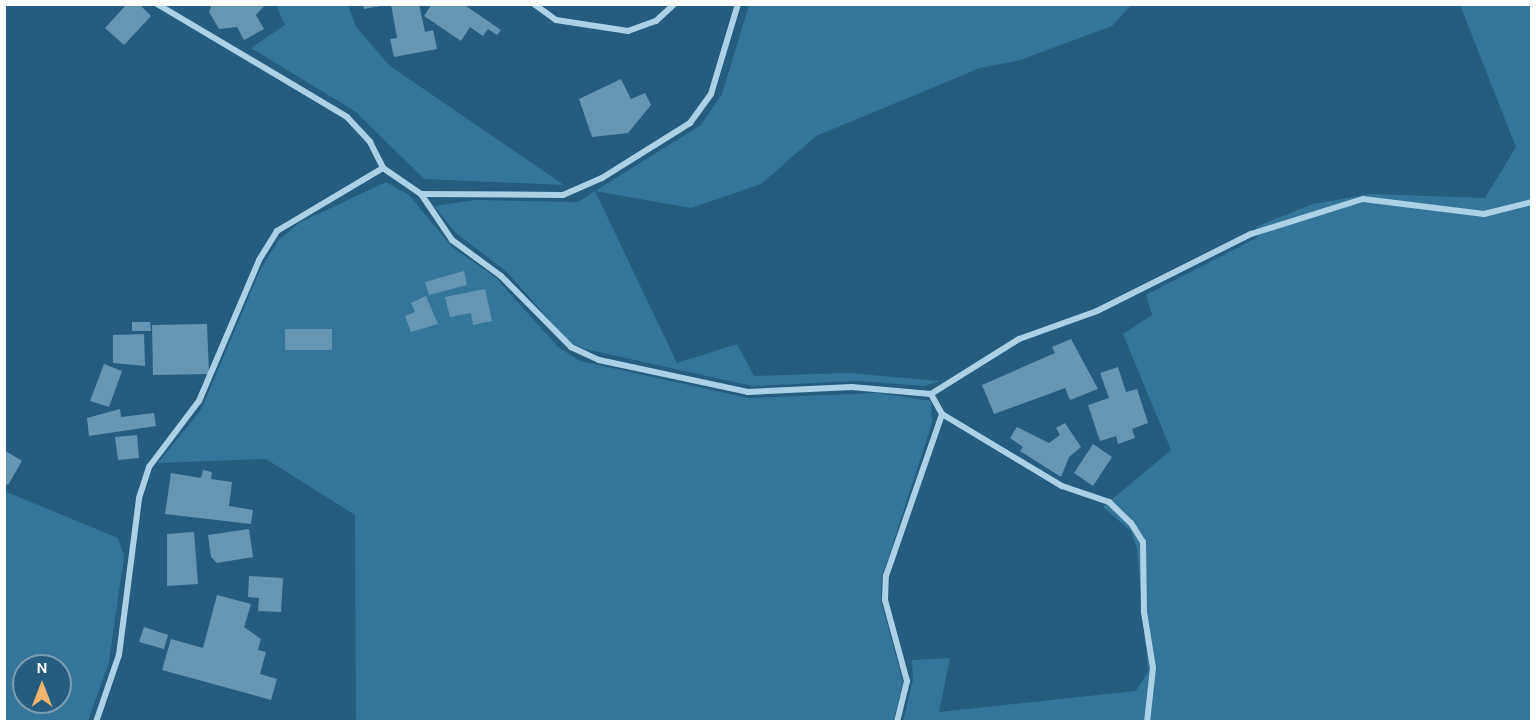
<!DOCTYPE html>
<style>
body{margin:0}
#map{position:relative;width:1536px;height:726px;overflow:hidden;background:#245d80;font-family:Karla,sans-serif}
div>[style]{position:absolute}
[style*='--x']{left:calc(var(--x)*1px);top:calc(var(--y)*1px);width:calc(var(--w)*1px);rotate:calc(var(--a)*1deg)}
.green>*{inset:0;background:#34769b}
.building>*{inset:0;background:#6597b5}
.street>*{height:6px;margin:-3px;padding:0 3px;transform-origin:3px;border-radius:3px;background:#aad1e6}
span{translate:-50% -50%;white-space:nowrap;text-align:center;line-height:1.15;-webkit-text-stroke:4.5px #245d80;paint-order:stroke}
.frame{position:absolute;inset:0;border:6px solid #fff;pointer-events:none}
.north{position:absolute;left:12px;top:654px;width:60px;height:60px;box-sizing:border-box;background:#245d80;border:2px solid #7c9eb3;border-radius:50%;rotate:0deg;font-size:16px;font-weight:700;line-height:24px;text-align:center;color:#fff}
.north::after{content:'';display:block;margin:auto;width:21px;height:27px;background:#f1b36e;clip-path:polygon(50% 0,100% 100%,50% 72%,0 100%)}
</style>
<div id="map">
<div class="green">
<div style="clip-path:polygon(276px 5px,348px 5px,356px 27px,390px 66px,564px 185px,424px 179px,356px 112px,251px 48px,285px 25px)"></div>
<div style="clip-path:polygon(749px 5px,1131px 5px,1112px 26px,1020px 60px,980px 68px,816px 136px,761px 184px,691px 208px,595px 191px,677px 363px,737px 344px,754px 376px,848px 373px,940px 381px,924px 386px,857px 381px,752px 386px,585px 349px,569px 342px,507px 272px,456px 233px,434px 206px,476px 200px,578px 202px,595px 191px,701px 125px,722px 94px)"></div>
<div style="clip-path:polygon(1460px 5px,1531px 5px,1531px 721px,903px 722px,913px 680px,912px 660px,950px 658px,939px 712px,1136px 691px,1148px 672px,1137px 549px,1131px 531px,1103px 507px,1171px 450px,1123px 334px,1152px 315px,1146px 295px,1258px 237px,1256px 227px,1313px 204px,1371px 194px,1485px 198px,1516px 147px)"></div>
<div style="clip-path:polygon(386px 182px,409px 195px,452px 247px,495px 277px,558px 347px,580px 361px,748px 398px,877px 393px,931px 401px,932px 423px,882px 577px,881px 601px,903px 682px,893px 722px,356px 721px,355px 515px,266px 459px,158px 463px,201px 410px,261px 268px,279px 240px,299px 223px)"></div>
<div style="clip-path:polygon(evenodd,4px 491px,118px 538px,124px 556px,109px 662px,88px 721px,5px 721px,4px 491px,24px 666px,60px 666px,60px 702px,24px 702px,24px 666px)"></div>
</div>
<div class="building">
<div style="clip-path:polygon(127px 4px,139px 4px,151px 16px,124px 45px,105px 28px)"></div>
<div style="clip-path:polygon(212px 4px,266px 4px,256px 15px,264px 29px,244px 40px,237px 27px,219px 29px,209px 12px)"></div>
<div style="clip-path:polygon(391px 4px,419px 4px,425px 32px,433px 30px,437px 49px,394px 57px,390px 39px,397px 38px)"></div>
<div style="clip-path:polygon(432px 4px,463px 4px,501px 30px,497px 35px,488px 29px,483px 36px,470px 27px,461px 41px,424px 16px)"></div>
<div style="clip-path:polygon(363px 5px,380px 5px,380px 6px,364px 9px)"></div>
<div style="clip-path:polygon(621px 79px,631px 99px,645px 93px,651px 105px,628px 133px,592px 137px,579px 99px)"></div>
<div style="clip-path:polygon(464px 271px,467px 285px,429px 295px,425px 282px)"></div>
<div style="clip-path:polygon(485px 289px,492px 321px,473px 325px,471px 313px,450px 317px,445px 297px)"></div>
<div style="clip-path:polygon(426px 296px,438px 324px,411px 332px,405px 316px,415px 312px,411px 303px)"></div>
<div style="clip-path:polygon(132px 322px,150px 322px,151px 331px,132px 331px)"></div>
<div style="clip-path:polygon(207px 324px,209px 374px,153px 375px,152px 325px)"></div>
<div style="clip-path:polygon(285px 329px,332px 329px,332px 350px,285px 350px)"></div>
<div style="clip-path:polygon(144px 334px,145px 366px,113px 363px,113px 335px)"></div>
<div style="clip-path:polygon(1071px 339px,1098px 389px,1070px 400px,1065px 388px,994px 414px,982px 385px,1055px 353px,1052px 347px)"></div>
<div style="clip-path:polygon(104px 364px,122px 371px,109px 407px,90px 401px)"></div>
<div style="clip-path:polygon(1118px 367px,1126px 392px,1137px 389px,1148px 423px,1132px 429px,1135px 438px,1118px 444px,1116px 436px,1100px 441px,1088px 405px,1109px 398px,1100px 373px)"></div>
<div style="clip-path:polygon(120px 409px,121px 417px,154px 413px,156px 426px,89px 436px,87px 418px)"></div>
<div style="clip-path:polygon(1065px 423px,1081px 447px,1069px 457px,1061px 477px,1020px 451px,1023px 447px,1010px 438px,1017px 427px,1049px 443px,1060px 435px,1056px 428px)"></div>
<div style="clip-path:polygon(137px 435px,139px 458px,118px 460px,115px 437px)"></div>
<div style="clip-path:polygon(1093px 444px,1112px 457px,1093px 486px,1074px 473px)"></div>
<div style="clip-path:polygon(4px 450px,22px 461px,8px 485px,4px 483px)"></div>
<div style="clip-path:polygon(203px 470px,212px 472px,211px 479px,232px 482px,229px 506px,253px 510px,251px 524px,165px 514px,171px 473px,201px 478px)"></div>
<div style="clip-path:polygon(249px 529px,253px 557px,217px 563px,211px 557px,208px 535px)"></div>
<div style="clip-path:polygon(194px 532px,198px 584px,167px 586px,167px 534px)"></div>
<div style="clip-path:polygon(249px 576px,283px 578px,281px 612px,258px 611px,259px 598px,248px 597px)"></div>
<div style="clip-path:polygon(217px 595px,251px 604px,244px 627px,261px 639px,258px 650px,266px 652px,260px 674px,277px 679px,271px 700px,162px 670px,171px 639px,203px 648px)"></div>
<div style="clip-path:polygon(144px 627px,168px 635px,164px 649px,139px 642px)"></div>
</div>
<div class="street">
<div style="--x:157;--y:4;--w:221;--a:30.7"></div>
<div style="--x:347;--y:117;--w:34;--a:47"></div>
<div style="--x:370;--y:142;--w:29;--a:63"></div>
<div style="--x:383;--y:168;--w:46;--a:34.4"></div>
<div style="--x:421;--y:194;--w:55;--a:56"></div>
<div style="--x:452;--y:240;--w:61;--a:36.3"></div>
<div style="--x:501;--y:276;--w:100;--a:45.4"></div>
<div style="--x:571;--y:347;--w:31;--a:25"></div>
<div style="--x:599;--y:360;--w:152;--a:12.1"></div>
<div style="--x:748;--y:392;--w:104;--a:-2.8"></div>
<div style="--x:852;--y:387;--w:79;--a:5.1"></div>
<div style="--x:931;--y:394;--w:104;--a:-32"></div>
<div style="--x:1019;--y:339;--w:83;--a:-19.7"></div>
<div style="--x:1097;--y:311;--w:172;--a:-26.6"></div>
<div style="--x:1251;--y:234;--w:117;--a:-17.4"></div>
<div style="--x:1363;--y:199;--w:122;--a:7.1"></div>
<div style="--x:1484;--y:214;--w:49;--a:-14"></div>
<div style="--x:534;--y:4;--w:27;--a:36"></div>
<div style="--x:556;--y:20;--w:73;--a:8.7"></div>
<div style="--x:628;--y:31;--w:30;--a:-20"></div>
<div style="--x:656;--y:21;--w:25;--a:-43"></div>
<div style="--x:421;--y:194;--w:142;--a:0.4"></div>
<div style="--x:563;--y:195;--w:43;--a:-23.6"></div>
<div style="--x:602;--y:178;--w:104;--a:-32"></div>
<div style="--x:690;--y:123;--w:36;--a:-54"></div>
<div style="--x:711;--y:94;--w:94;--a:-73.3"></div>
<div style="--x:942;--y:414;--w:140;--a:31"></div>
<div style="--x:1062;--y:486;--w:50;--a:18.8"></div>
<div style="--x:1109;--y:502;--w:30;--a:44"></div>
<div style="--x:1131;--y:523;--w:22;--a:58"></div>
<div style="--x:1143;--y:542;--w:70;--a:89.2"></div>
<div style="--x:1144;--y:612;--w:57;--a:80.9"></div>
<div style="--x:1153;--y:668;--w:54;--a:96.3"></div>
<div style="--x:96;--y:722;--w:71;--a:-71.1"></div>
<div style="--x:119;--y:655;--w:158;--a:-82.7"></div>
<div style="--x:139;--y:498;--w:33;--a:-72"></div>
<div style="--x:149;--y:467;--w:83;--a:-52.9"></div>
<div style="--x:199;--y:401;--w:153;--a:-66.9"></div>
<div style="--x:259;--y:260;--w:34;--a:-58"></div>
<div style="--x:277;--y:231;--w:123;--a:-30.7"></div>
<div style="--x:897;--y:722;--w:42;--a:-76.3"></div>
<div style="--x:907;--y:681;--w:84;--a:-105.2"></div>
<div style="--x:885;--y:600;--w:24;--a:-88"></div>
<div style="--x:886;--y:576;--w:171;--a:-70.9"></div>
<div style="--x:942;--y:414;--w:23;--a:-119"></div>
</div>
<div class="frame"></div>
<div class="north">N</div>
</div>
